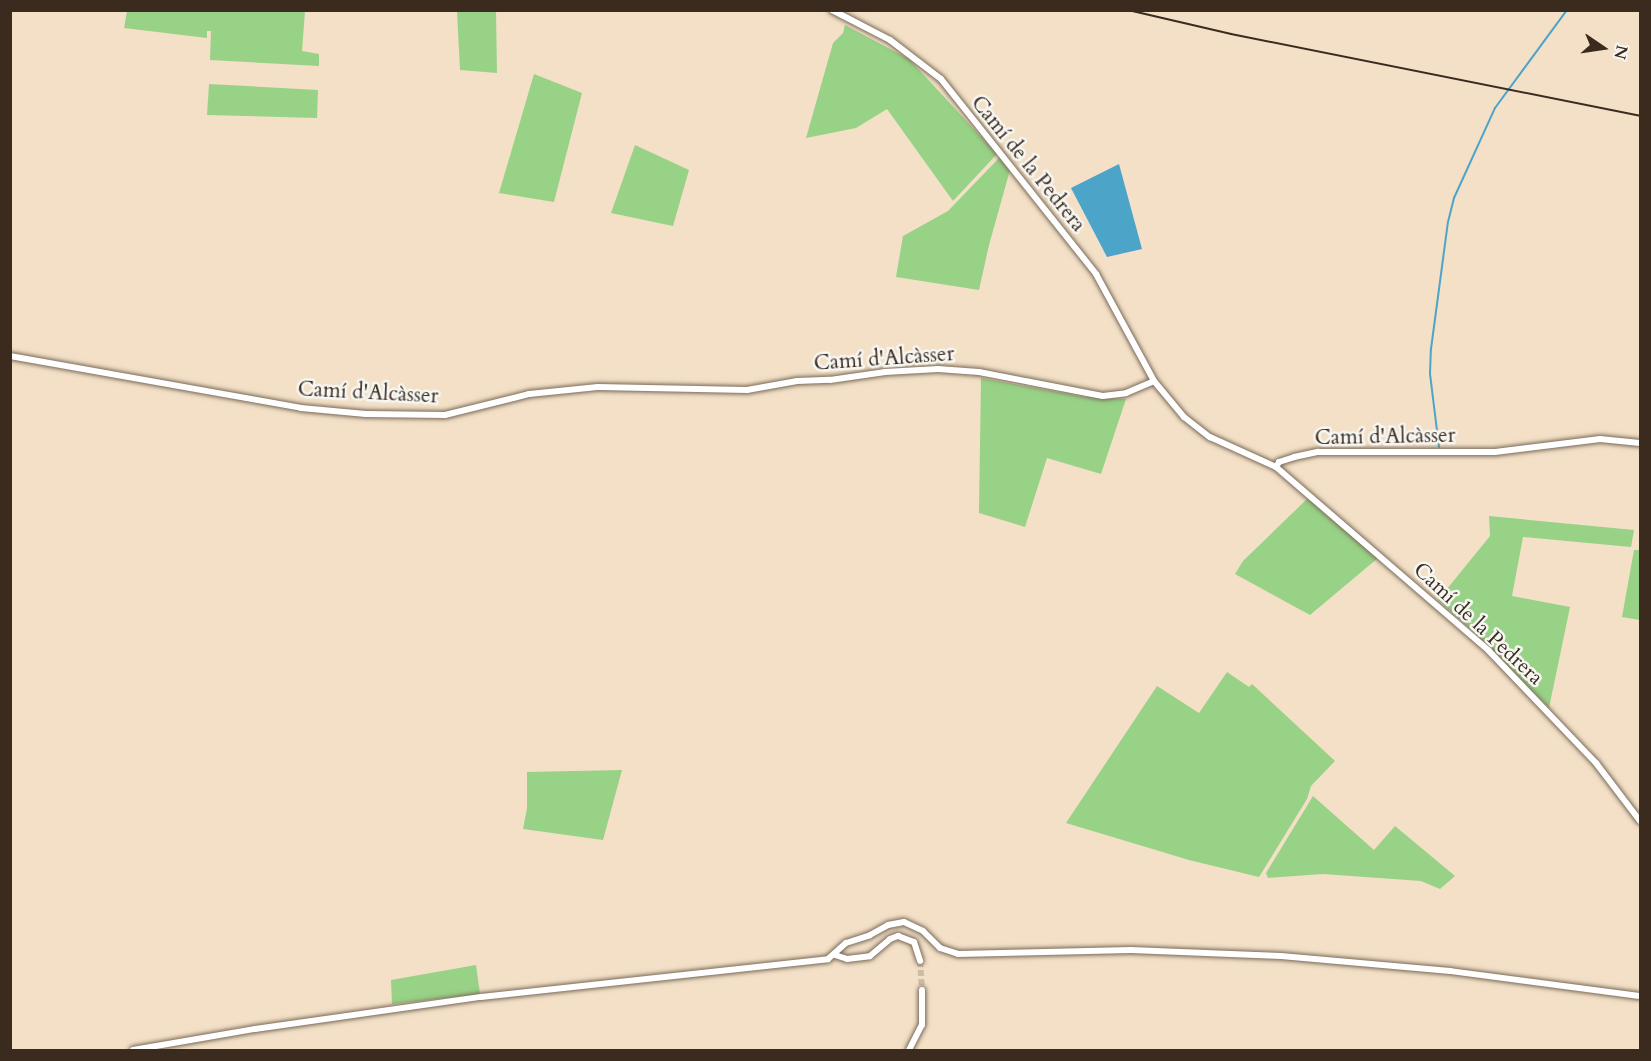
<!DOCTYPE html>
<meta charset="utf-8">
<style>
body{margin:0}
#map{position:relative;width:1651px;height:1061px;overflow:hidden;background:#f3e0c7;font-family:Cardo,serif}
div>[style]{position:absolute}
[style*='--x']{left:calc(var(--x)*1px);top:calc(var(--y)*1px);width:calc(var(--w)*1px);rotate:calc(var(--a)*1deg)}
.green>*{inset:0;background:#98d286}
.water>*{inset:0;background:#4ca4c9}
.stream>*{height:2px;margin:-1px;padding:0 1px;transform-origin:1px;border-radius:1px;background:#4ca4c9}
.street-tunnel>*{height:6px;margin-top:-3px;transform-origin:0;background:repeating-linear-gradient(90deg,#cebca5 0 6px,transparent 0 9px)}
.roads{filter:drop-shadow(0 0 2px #7b6a59) drop-shadow(0 0 2px #7b6a59)}
.street>*{height:6px;margin:-3px;padding:0 3px;transform-origin:3px;border-radius:3px;background:#fff}
.rail>*{height:2px;margin:-1px;padding:0 1px;transform-origin:1px;border-radius:1px;background:#3b2a1e}
span{translate:-50% -50%;white-space:nowrap;text-align:center;line-height:1.15;-webkit-text-stroke:5px #f6f6f2;paint-order:stroke}
.street-label{font-size:21px;color:#3b2a1e}
.frame{position:absolute;inset:0;border:12px solid #3b2a1e;pointer-events:none}
.north{position:absolute;left:1573px;top:18px;width:60px;height:60px;-webkit-text-stroke:4px #f6f6f2;paint-order:stroke;rotate:103deg;font-size:16px;font-weight:700;line-height:24px;text-align:center;color:#3b2a1e}
.north::after{content:'';display:block;margin:auto;width:21px;height:27px;background:#3b2a1e;clip-path:polygon(50% 0,100% 100%,50% 72%,0 100%)}
</style>
<div id="map">
<div class="green">
<div style="clip-path:polygon(127px 11px,305px 11px,302px 51px,319px 54px,319px 66px,210px 60px,211px 31px,207px 31px,207px 38px,124px 28px)"></div>
<div style="clip-path:polygon(457px 11px,496px 11px,497px 73px,460px 70px)"></div>
<div style="clip-path:polygon(845px 25px,909px 59px,997px 154px,953px 201px,887px 109px,856px 128px,806px 138px,833px 43px,843px 33px)"></div>
<div style="clip-path:polygon(534px 74px,582px 93px,554px 202px,499px 193px)"></div>
<div style="clip-path:polygon(209px 84px,318px 90px,317px 118px,207px 115px)"></div>
<div style="clip-path:polygon(635px 145px,689px 170px,673px 226px,611px 213px)"></div>
<div style="clip-path:polygon(1000px 157px,1010px 170px,989px 245px,979px 290px,896px 277px,903px 236px,948px 211px)"></div>
<div style="clip-path:polygon(981px 378px,1085px 397px,1126px 399px,1101px 474px,1047px 458px,1025px 527px,979px 513px)"></div>
<div style="clip-path:polygon(1308px 498px,1378px 558px,1310px 615px,1235px 574px,1243px 561px)"></div>
<div style="clip-path:polygon(1489px 516px,1634px 530px,1631px 547px,1523px 537px,1512px 596px,1570px 607px,1549px 708px,1476px 634px,1438px 600px,1490px 536px)"></div>
<div style="clip-path:polygon(1634px 550px,1640px 550px,1640px 620px,1622px 617px)"></div>
<div style="clip-path:polygon(1227px 672px,1249px 687px,1252px 684px,1335px 761px,1311px 786px,1307px 799px,1259px 877px,1189px 860px,1066px 823px,1157px 686px,1199px 713px)"></div>
<div style="clip-path:polygon(622px 770px,603px 840px,523px 829px,527px 808px,527px 772px)"></div>
<div style="clip-path:polygon(1313px 796px,1374px 850px,1395px 826px,1455px 876px,1440px 889px,1421px 881px,1323px 874px,1268px 878px,1266px 873px)"></div>
<div style="clip-path:polygon(476px 965px,480px 994px,392px 1004px,391px 980px)"></div>
</div>
<div class="water">
<div style="clip-path:polygon(1119px 164px,1142px 249px,1107px 257px,1071px 188px)"></div>
</div>
<div class="stream">
<div style="--x:1439;--y:447;--w:74;--a:-97"></div>
<div style="--x:1430;--y:374;--w:25;--a:-88"></div>
<div style="--x:1431;--y:349;--w:128;--a:-82.4"></div>
<div style="--x:1448;--y:222;--w:25;--a:-76"></div>
<div style="--x:1454;--y:198;--w:99;--a:-65.5"></div>
<div style="--x:1495;--y:108;--w:122;--a:-53.7"></div>
</div>
<div class="street-tunnel">
<div style="--x:920;--y:961;--w:29;--a:86"></div>
</div>
<div class="roads">
<div class="street">
<div style="--x:832;--y:10;--w:65;--a:27.3"></div>
<div style="--x:890;--y:40;--w:64;--a:37.4"></div>
<div style="--x:941;--y:79;--w:249;--a:51.5"></div>
<div style="--x:1096;--y:274;--w:122;--a:61.5"></div>
<div style="--x:1154;--y:381;--w:47;--a:50.2"></div>
<div style="--x:1184;--y:417;--w:33;--a:38"></div>
<div style="--x:1210;--y:437;--w:72;--a:24.4"></div>
<div style="--x:1276;--y:467;--w:6;--a:-59"></div>
<div style="--x:1279;--y:462;--w:16;--a:-18"></div>
<div style="--x:1294;--y:457;--w:25;--a:-12"></div>
<div style="--x:1318;--y:452;--w:177;--a:0"></div>
<div style="--x:1495;--y:452;--w:106;--a:-7.1"></div>
<div style="--x:1600;--y:439;--w:40;--a:5.7"></div>
<div style="--x:10;--y:356;--w:296;--a:10.1"></div>
<div style="--x:301;--y:408;--w:65;--a:5.3"></div>
<div style="--x:366;--y:414;--w:79;--a:0.7"></div>
<div style="--x:445;--y:415;--w:87;--a:-14"></div>
<div style="--x:529;--y:394;--w:69;--a:-5.8"></div>
<div style="--x:598;--y:387;--w:149;--a:1.2"></div>
<div style="--x:747;--y:390;--w:51;--a:-10.2"></div>
<div style="--x:797;--y:381;--w:33;--a:-2"></div>
<div style="--x:830;--y:380;--w:56;--a:-8.3"></div>
<div style="--x:885;--y:372;--w:53;--a:-3.2"></div>
<div style="--x:938;--y:369;--w:41;--a:4.2"></div>
<div style="--x:979;--y:372;--w:126;--a:11"></div>
<div style="--x:1103;--y:396;--w:23;--a:-7"></div>
<div style="--x:1126;--y:393;--w:30;--a:-23"></div>
<div style="--x:1276;--y:467;--w:281;--a:40.8"></div>
<div style="--x:1489;--y:651;--w:155;--a:46.3"></div>
<div style="--x:1596;--y:763;--w:73;--a:52.8"></div>
<div style="--x:835;--y:955;--w:13;--a:18"></div>
<div style="--x:847;--y:959;--w:23;--a:-7"></div>
<div style="--x:870;--y:956;--w:26;--a:-40"></div>
<div style="--x:890;--y:939;--w:9;--a:-21"></div>
<div style="--x:898;--y:936;--w:17;--a:21"></div>
<div style="--x:914;--y:942;--w:20;--a:72"></div>
<div style="--x:133;--y:1050;--w:124;--a:-9.8"></div>
<div style="--x:255;--y:1029;--w:228;--a:-8.1"></div>
<div style="--x:481;--y:997;--w:349;--a:-6.2"></div>
<div style="--x:828;--y:959;--w:24;--a:-42"></div>
<div style="--x:846;--y:943;--w:25;--a:-18"></div>
<div style="--x:870;--y:935;--w:21;--a:-29"></div>
<div style="--x:888;--y:925;--w:16;--a:-11"></div>
<div style="--x:904;--y:922;--w:21;--a:25"></div>
<div style="--x:923;--y:931;--w:24;--a:45"></div>
<div style="--x:940;--y:948;--w:19;--a:18"></div>
<div style="--x:958;--y:954;--w:173;--a:-1.3"></div>
<div style="--x:1131;--y:950;--w:150;--a:2.3"></div>
<div style="--x:1281;--y:956;--w:170;--a:5.1"></div>
<div style="--x:1450;--y:971;--w:192;--a:7.5"></div>
<div style="--x:909;--y:1050;--w:28;--a:-63"></div>
<div style="--x:922;--y:1025;--w:35;--a:-90"></div>
</div>
</div>
<div class="rail">
<div style="--x:1128;--y:10;--w:106;--a:13.1"></div>
<div style="--x:1231;--y:34;--w:417;--a:11.3"></div>
</div>
<div class="street-label">
<span style="left:1028px;top:164px;rotate:51deg">Camí de la Pedrera</span>
<span style="left:884px;top:359px;rotate:-4deg">Camí d'Alcàsser</span>
<span style="left:368px;top:393px;rotate:3deg">Camí d'Alcàsser</span>
<span style="left:1385px;top:437px;rotate:-1deg">Camí d'Alcàsser</span>
<span style="left:1478px;top:624px;rotate:43deg">Camí de la Pedrera</span>
</div>
<div class="frame"></div>
<div class="north">N</div>
</div>
